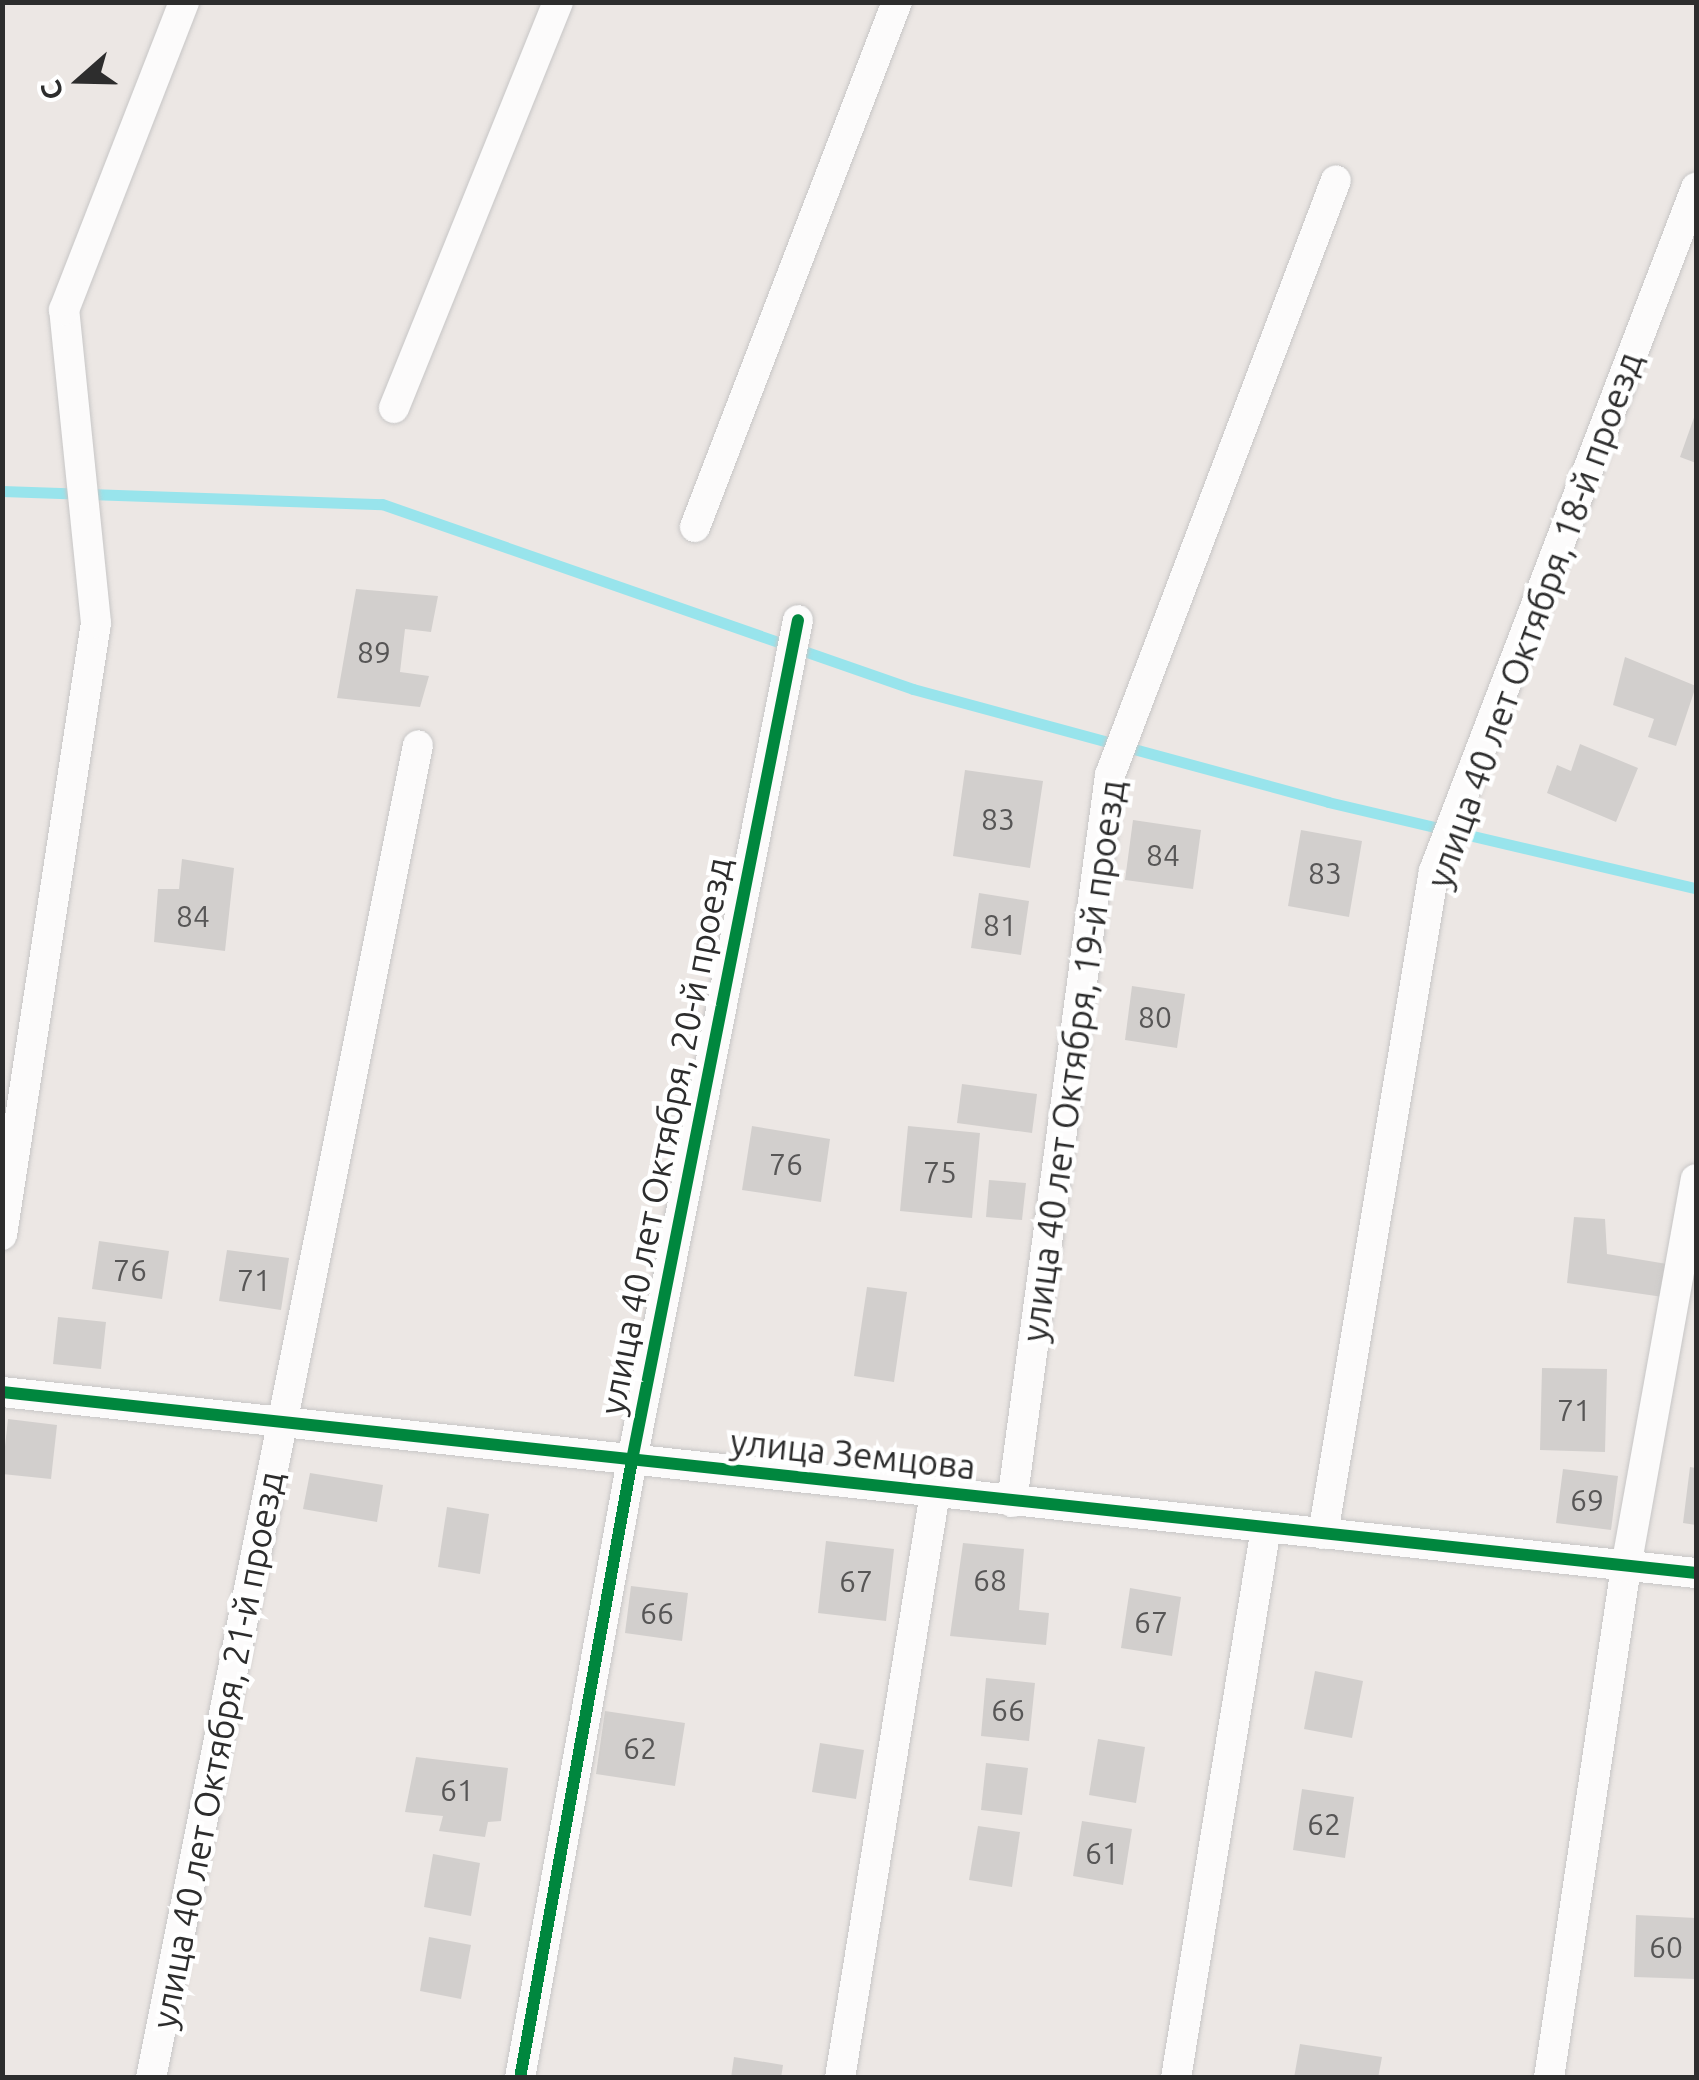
<!DOCTYPE html>
<meta charset="utf-8">
<style>
body{margin:0}
#map{position:relative;width:1699px;height:2080px;overflow:hidden;background:#ece7e4;font-family:Ubuntu,sans-serif}
div>[style]{position:absolute}
[style*='--x']{left:calc(var(--x)*1px);top:calc(var(--y)*1px);width:calc(var(--w)*1px);rotate:calc(var(--a)*1deg)}
.stream>*{height:11px;margin:-5.5px;padding:0 5.5px;transform-origin:5.5px;border-radius:5.5px;background:#98e4ec}
.building>*{inset:0;background:#d2cfcd}
.roads{filter:drop-shadow(0 0 2px #c7c6c6) drop-shadow(0 0 2px #c7c6c6)}
.minor>*{height:30px;margin:-15px;padding:0 15px;transform-origin:15px;border-radius:15px;background:#fcfbfb}
.cycleway>*{height:12px;margin:-6px;padding:0 6px;transform-origin:6px;border-radius:6px;background:#00873e}
span{translate:-50% -50%;white-space:nowrap;text-align:center;line-height:1.15;-webkit-text-stroke:9px #fff;paint-order:stroke}
.number-label{font-size:30px;color:#575656}
.number-label span{-webkit-text-stroke-width:0}
.street-label{font-size:35px;color:#2d2d2d}
.frame{position:absolute;inset:0;border:5px solid #2d2d2d;pointer-events:none}
.north{position:absolute;left:30px;top:30px;width:100px;height:100px;-webkit-text-stroke:8px #fff;paint-order:stroke;rotate:250deg;font-size:28px;font-weight:700;line-height:40px;text-align:center;color:#2d2d2d}
.north::after{content:'';display:block;margin:auto;width:35px;height:45px;background:#2d2d2d;clip-path:polygon(50% 0,100% 100%,50% 72%,0 100%)}
</style>
<div id="map">
<div class="stream">
<div style="--x:2;--y:491;--w:380;--a:2"></div>
<div style="--x:382;--y:504;--w:562;--a:19.21"></div>
<div style="--x:913;--y:689;--w:430;--a:15.2"></div>
<div style="--x:1328;--y:802;--w:378;--a:13.2"></div>
</div>
<div class="building">
<div style="clip-path:polygon(1696px 412px,1696px 463px,1680px 457px)"></div>
<div style="clip-path:polygon(356px 589px,438px 596px,431px 632px,405px 629px,400px 672px,429px 676px,420px 707px,337px 698px)"></div>
<div style="clip-path:polygon(1625px 657px,1696px 686px,1676px 746px,1648px 737px,1654px 719px,1613px 705px)"></div>
<div style="clip-path:polygon(1580px 744px,1638px 768px,1616px 822px,1547px 793px,1557px 765px,1571px 771px)"></div>
<div style="clip-path:polygon(965px 770px,1043px 781px,1030px 868px,953px 856px)"></div>
<div style="clip-path:polygon(1133px 820px,1201px 830px,1193px 889px,1125px 880px)"></div>
<div style="clip-path:polygon(1301px 830px,1362px 841px,1349px 917px,1288px 906px)"></div>
<div style="clip-path:polygon(182px 859px,234px 868px,225px 951px,154px 942px,158px 889px,179px 889px)"></div>
<div style="clip-path:polygon(979px 893px,1029px 901px,1021px 955px,971px 948px)"></div>
<div style="clip-path:polygon(1132px 986px,1185px 994px,1177px 1048px,1125px 1040px)"></div>
<div style="clip-path:polygon(962px 1084px,1037px 1094px,1032px 1133px,957px 1123px)"></div>
<div style="clip-path:polygon(752px 1126px,830px 1139px,821px 1202px,742px 1190px)"></div>
<div style="clip-path:polygon(908px 1126px,980px 1133px,972px 1218px,900px 1211px)"></div>
<div style="clip-path:polygon(989px 1180px,1026px 1183px,1022px 1220px,986px 1217px)"></div>
<div style="clip-path:polygon(1574px 1217px,1605px 1219px,1607px 1254px,1667px 1264px,1663px 1297px,1567px 1283px)"></div>
<div style="clip-path:polygon(99px 1241px,169px 1251px,162px 1299px,92px 1289px)"></div>
<div style="clip-path:polygon(227px 1250px,289px 1258px,281px 1310px,219px 1301px)"></div>
<div style="clip-path:polygon(867px 1287px,907px 1292px,894px 1382px,854px 1376px)"></div>
<div style="clip-path:polygon(58px 1317px,106px 1322px,101px 1369px,53px 1364px)"></div>
<div style="clip-path:polygon(1542px 1368px,1607px 1369px,1605px 1452px,1540px 1450px)"></div>
<div style="clip-path:polygon(8px 1419px,57px 1425px,51px 1479px,2px 1474px)"></div>
<div style="clip-path:polygon(1690px 1467px,1696px 1468px,1696px 1525px,1683px 1523px)"></div>
<div style="clip-path:polygon(1563px 1469px,1618px 1476px,1611px 1530px,1556px 1523px)"></div>
<div style="clip-path:polygon(310px 1473px,383px 1485px,377px 1522px,303px 1509px)"></div>
<div style="clip-path:polygon(447px 1507px,489px 1514px,480px 1574px,438px 1567px)"></div>
<div style="clip-path:polygon(826px 1541px,894px 1549px,886px 1621px,818px 1613px)"></div>
<div style="clip-path:polygon(963px 1543px,1024px 1549px,1019px 1610px,1049px 1613px,1046px 1645px,950px 1636px)"></div>
<div style="clip-path:polygon(631px 1586px,688px 1593px,682px 1641px,625px 1633px)"></div>
<div style="clip-path:polygon(1130px 1588px,1181px 1597px,1172px 1656px,1121px 1648px)"></div>
<div style="clip-path:polygon(1315px 1671px,1363px 1681px,1352px 1738px,1304px 1729px)"></div>
<div style="clip-path:polygon(986px 1678px,1035px 1683px,1029px 1741px,981px 1736px)"></div>
<div style="clip-path:polygon(605px 1711px,685px 1723px,675px 1786px,596px 1774px)"></div>
<div style="clip-path:polygon(1098px 1739px,1145px 1747px,1136px 1803px,1089px 1795px)"></div>
<div style="clip-path:polygon(820px 1743px,864px 1750px,856px 1799px,812px 1792px)"></div>
<div style="clip-path:polygon(416px 1757px,508px 1768px,501px 1821px,488px 1822px,485px 1837px,439px 1831px,443px 1816px,405px 1812px)"></div>
<div style="clip-path:polygon(986px 1763px,1028px 1768px,1022px 1815px,981px 1810px)"></div>
<div style="clip-path:polygon(1302px 1789px,1354px 1797px,1345px 1858px,1293px 1850px)"></div>
<div style="clip-path:polygon(1082px 1821px,1132px 1829px,1123px 1885px,1073px 1876px)"></div>
<div style="clip-path:polygon(978px 1826px,1020px 1832px,1012px 1887px,969px 1880px)"></div>
<div style="clip-path:polygon(433px 1854px,480px 1863px,471px 1916px,424px 1907px)"></div>
<div style="clip-path:polygon(1636px 1915px,1696px 1918px,1696px 1979px,1634px 1977px)"></div>
<div style="clip-path:polygon(429px 1937px,471px 1945px,461px 1999px,420px 1991px)"></div>
<div style="clip-path:polygon(1300px 2044px,1382px 2057px,1378px 2078px,1294px 2078px)"></div>
<div style="clip-path:polygon(734px 2057px,783px 2065px,781px 2078px,731px 2078px)"></div>
</div>
<div class="roads">
<div class="minor">
<div style="--x:394;--y:408;--w:438;--a:-68"></div>
<div style="--x:695;--y:527;--w:563;--a:-68.96"></div>
<div style="--x:2;--y:1235;--w:619;--a:-81.27"></div>
<div style="--x:96;--y:623;--w:315;--a:-95.8"></div>
<div style="--x:64;--y:310;--w:331;--a:-68.7"></div>
<div style="--x:2;--y:1392;--w:1704;--a:6.1"></div>
<div style="--x:1012;--y:1502;--w:734;--a:-82.32"></div>
<div style="--x:1110;--y:775;--w:636;--a:-69.2"></div>
<div style="--x:1323;--y:1534;--w:672;--a:-80.5"></div>
<div style="--x:1434;--y:871;--w:732;--a:-69.01"></div>
<div style="--x:151;--y:2078;--w:1359;--a:-78.67"></div>
<div style="--x:520;--y:2078;--w:628;--a:-79.73"></div>
<div style="--x:632;--y:1460;--w:856;--a:-78.82"></div>
<div style="--x:840;--y:2078;--w:593;--a:-80.78"></div>
<div style="--x:1176;--y:2078;--w:557;--a:-80.71"></div>
<div style="--x:1549;--y:2078;--w:517;--a:-81.43"></div>
<div style="--x:1626;--y:1567;--w:394;--a:-79.8"></div>
</div>
</div>
<div class="cycleway">
<div style="--x:2;--y:1392;--w:1704;--a:6.1"></div>
<div style="--x:520;--y:2078;--w:628;--a:-79.73"></div>
<div style="--x:632;--y:1460;--w:856;--a:-78.82"></div>
</div>
<div class="number-label">
<span style="left:374px;top:652px">89</span>
<span style="left:998px;top:819px">83</span>
<span style="left:1163px;top:855px">84</span>
<span style="left:1325px;top:873px">83</span>
<span style="left:193px;top:916px">84</span>
<span style="left:1000px;top:925px">81</span>
<span style="left:1155px;top:1017px">80</span>
<span style="left:786px;top:1164px">76</span>
<span style="left:940px;top:1172px">75</span>
<span style="left:130px;top:1270px">76</span>
<span style="left:254px;top:1280px">71</span>
<span style="left:1574px;top:1410px">71</span>
<span style="left:1587px;top:1500px">69</span>
<span style="left:990px;top:1580px">68</span>
<span style="left:856px;top:1581px">67</span>
<span style="left:657px;top:1613px">66</span>
<span style="left:1151px;top:1622px">67</span>
<span style="left:1008px;top:1710px">66</span>
<span style="left:640px;top:1748px">62</span>
<span style="left:457px;top:1790px">61</span>
<span style="left:1324px;top:1824px">62</span>
<span style="left:1102px;top:1853px">61</span>
<span style="left:1666px;top:1947px">60</span>
</div>
<div class="street-label">
<span style="left:1534px;top:620px;rotate:-70deg">улица 40 лет Октября, 18-й проезд</span>
<span style="left:1073px;top:1061px;rotate:-82deg">улица 40 лет Октября, 19-й проезд</span>
<span style="left:665px;top:1136px;rotate:-79deg">улица 40 лет Октября, 20-й проезд</span>
<span style="left:853px;top:1454px;rotate:6deg">улица Земцова</span>
<span style="left:217px;top:1750px;rotate:-79deg">улица 40 лет Октября, 21-й проезд</span>
</div>
<div class="frame"></div>
<div class="north">С</div>
</div>
